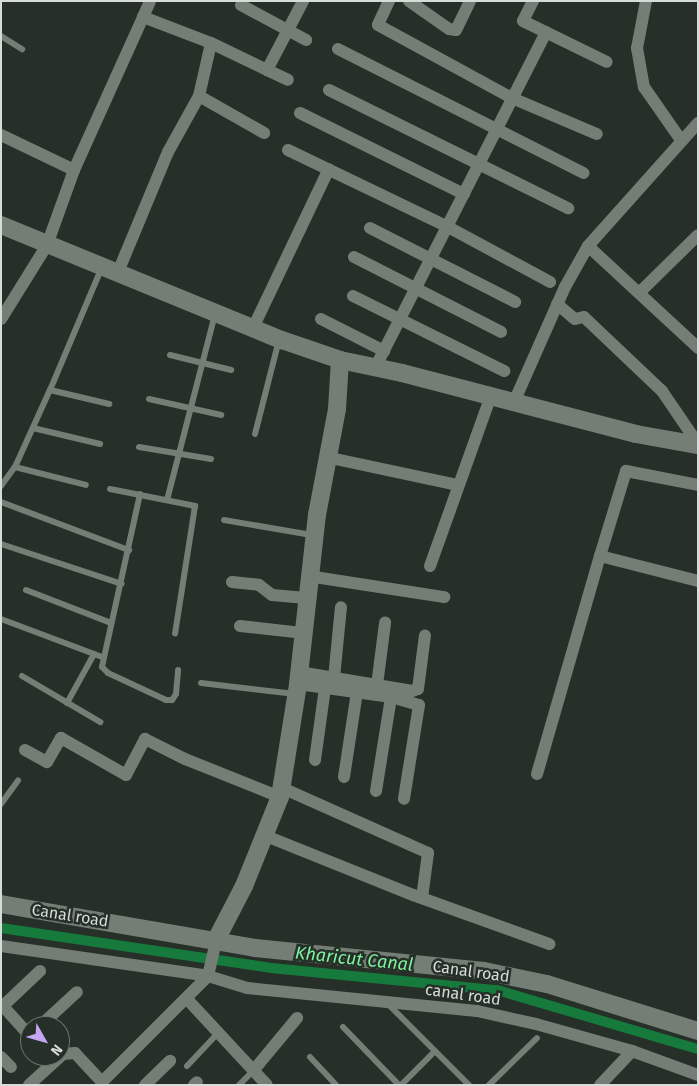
<!DOCTYPE html>
<style>
body{margin:0}
#map{position:relative;width:699px;height:1086px;overflow:hidden;background:#262f28;font-family:"Fira Sans",sans-serif}
div>[style]{position:absolute}
[style*='--x']{left:calc(var(--x)*1px);top:calc(var(--y)*1px);width:calc(var(--w)*1px);rotate:calc(var(--a)*1deg)}
.canal>*{height:10px;margin:-5px;padding:0 5px;transform-origin:5px;border-radius:5px;background:#157a3c}
.lane>*{height:6px;margin:-3px;padding:0 3px;transform-origin:3px;border-radius:3px;background:#747e75}
.street>*{height:12px;margin:-6px;padding:0 6px;transform-origin:6px;border-radius:6px;background:#747e75}
.secondary>*{height:18px;margin:-9px;padding:0 9px;transform-origin:9px;border-radius:9px;background:#747e75}
span{translate:-50% -50%;white-space:nowrap;text-align:center;line-height:1.15;-webkit-text-stroke:5px #262f28;paint-order:stroke}
.street-label{font-size:16px;color:#d6dcd7}
.water-label{font-size:18px;color:#7ef39f;font-style:italic}
.frame{position:absolute;inset:0;border:2px solid #d6dcd7;pointer-events:none}
.north{position:absolute;left:20px;top:1016px;width:50px;height:50px;box-sizing:border-box;background:#262f28;border:1px solid #6c746e;border-radius:50%;rotate:128deg;font-size:14px;font-weight:700;line-height:20px;text-align:center;color:#d6dcd7}
.north::after{content:'';display:block;margin:auto;width:18px;height:22px;background:#c3a7f2;clip-path:polygon(50% 0,100% 100%,50% 72%,0 100%)}
</style>
<div id="map">
<div class="canal">
<div style="--x:1;--y:928;--w:273;--a:8.4"></div>
<div style="--x:271;--y:968;--w:227;--a:5.6"></div>
<div style="--x:497;--y:990;--w:209;--a:16.4"></div>
</div>
<div class="lane">
<div style="--x:1;--y:36;--w:25;--a:32"></div>
<div style="--x:102;--y:267;--w:134;--a:112.9"></div>
<div style="--x:50;--y:390;--w:61;--a:13.3"></div>
<div style="--x:170;--y:355;--w:63;--a:13.8"></div>
<div style="--x:149;--y:399;--w:74;--a:12.5"></div>
<div style="--x:33;--y:428;--w:69;--a:13.4"></div>
<div style="--x:255;--y:434;--w:97;--a:-75.7"></div>
<div style="--x:139;--y:447;--w:73;--a:9.5"></div>
<div style="--x:15;--y:467;--w:73;--a:14.2"></div>
<div style="--x:1;--y:486;--w:24;--a:-54"></div>
<div style="--x:15;--y:467;--w:85;--a:-65.6"></div>
<div style="--x:110;--y:489;--w:87;--a:11.3"></div>
<div style="--x:195;--y:506;--w:129;--a:98.9"></div>
<div style="--x:140;--y:494;--w:177;--a:102.4"></div>
<div style="--x:102;--y:667;--w:8;--a:45"></div>
<div style="--x:108;--y:673;--w:64;--a:25"></div>
<div style="--x:166;--y:700;--w:6;--a:0"></div>
<div style="--x:172;--y:700;--w:7;--a:-56"></div>
<div style="--x:176;--y:694;--w:24;--a:-85"></div>
<div style="--x:167;--y:500;--w:192;--a:-75.5"></div>
<div style="--x:1;--y:502;--w:137;--a:20.6"></div>
<div style="--x:224;--y:520;--w:89;--a:9.7"></div>
<div style="--x:1;--y:544;--w:127;--a:18.3"></div>
<div style="--x:26;--y:590;--w:91;--a:21.2"></div>
<div style="--x:1;--y:619;--w:108;--a:20.6"></div>
<div style="--x:22;--y:676;--w:91;--a:30.5"></div>
<div style="--x:201;--y:683;--w:95;--a:6.7"></div>
<div style="--x:67;--y:703;--w:56;--a:-61.1"></div>
<div style="--x:1;--y:804;--w:29;--a:-54"></div>
<div style="--x:388;--y:1004;--w:115;--a:45"></div>
<div style="--x:343;--y:1027;--w:81;--a:46"></div>
<div style="--x:310;--y:1057;--w:38;--a:47"></div>
<div style="--x:187;--y:1066;--w:45;--a:-46.8"></div>
<div style="--x:239;--y:1085;--w:20;--a:-45"></div>
<div style="--x:401;--y:1085;--w:48;--a:-45"></div>
<div style="--x:489;--y:1085;--w:67;--a:-44.4"></div>
</div>
<div class="street">
<div style="--x:389;--y:1;--w:26;--a:115"></div>
<div style="--x:378;--y:25;--w:153;--a:28.6"></div>
<div style="--x:512;--y:98;--w:92;--a:23"></div>
<div style="--x:409;--y:1;--w:49;--a:35"></div>
<div style="--x:449;--y:29;--w:7;--a:8"></div>
<div style="--x:456;--y:30;--w:32;--a:-64"></div>
<div style="--x:533;--y:1;--w:22;--a:117"></div>
<div style="--x:523;--y:21;--w:93;--a:26"></div>
<div style="--x:646;--y:1;--w:48;--a:100.8"></div>
<div style="--x:637;--y:48;--w:40;--a:80"></div>
<div style="--x:644;--y:87;--w:65;--a:55.1"></div>
<div style="--x:241;--y:5;--w:74;--a:28.3"></div>
<div style="--x:211;--y:43;--w:62;--a:25.7"></div>
<div style="--x:267;--y:70;--w:78;--a:-62.4"></div>
<div style="--x:338;--y:49;--w:275;--a:26.8"></div>
<div style="--x:267;--y:70;--w:23;--a:25"></div>
<div style="--x:329;--y:90;--w:267;--a:26.3"></div>
<div style="--x:199;--y:96;--w:75;--a:29.6"></div>
<div style="--x:300;--y:113;--w:183;--a:26.3"></div>
<div style="--x:1;--y:135;--w:81;--a:25.6"></div>
<div style="--x:288;--y:150;--w:178;--a:25.7"></div>
<div style="--x:448;--y:227;--w:116;--a:28.3"></div>
<div style="--x:370;--y:228;--w:163;--a:27"></div>
<div style="--x:588;--y:246;--w:150;--a:42.8"></div>
<div style="--x:354;--y:257;--w:165;--a:27"></div>
<div style="--x:118;--y:272;--w:130;--a:-67.4"></div>
<div style="--x:168;--y:152;--w:64;--a:-61"></div>
<div style="--x:199;--y:96;--w:54;--a:-77.2"></div>
<div style="--x:211;--y:43;--w:73;--a:-159.1"></div>
<div style="--x:143;--y:17;--w:17;--a:-66"></div>
<div style="--x:640;--y:292;--w:81;--a:-44.5"></div>
<div style="--x:353;--y:296;--w:169;--a:26.4"></div>
<div style="--x:557;--y:304;--w:23;--a:40"></div>
<div style="--x:575;--y:319;--w:9;--a:-13"></div>
<div style="--x:584;--y:317;--w:108;--a:43.5"></div>
<div style="--x:662;--y:391;--w:64;--a:55.8"></div>
<div style="--x:1;--y:319;--w:87;--a:-58.1"></div>
<div style="--x:47;--y:245;--w:80;--a:-70.2"></div>
<div style="--x:74;--y:170;--w:168;--a:-65.7"></div>
<div style="--x:321;--y:319;--w:71;--a:26.9"></div>
<div style="--x:253;--y:328;--w:176;--a:-64.5"></div>
<div style="--x:375;--y:368;--w:377;--a:-63"></div>
<div style="--x:514;--y:402;--w:126;--a:-66.1"></div>
<div style="--x:565;--y:287;--w:47;--a:-60.7"></div>
<div style="--x:588;--y:246;--w:165;--a:-48.2"></div>
<div style="--x:326;--y:457;--w:135;--a:12"></div>
<div style="--x:600;--y:556;--w:89;--a:-73"></div>
<div style="--x:626;--y:471;--w:73;--a:11"></div>
<div style="--x:430;--y:566;--w:181;--a:-70.3"></div>
<div style="--x:308;--y:576;--w:138;--a:8.8"></div>
<div style="--x:232;--y:582;--w:27;--a:6"></div>
<div style="--x:259;--y:585;--w:16;--a:38"></div>
<div style="--x:272;--y:595;--w:34;--a:5"></div>
<div style="--x:240;--y:626;--w:62;--a:6.4"></div>
<div style="--x:299;--y:672;--w:115;--a:9.5"></div>
<div style="--x:412;--y:691;--w:6;--a:-18"></div>
<div style="--x:418;--y:689;--w:54;--a:-82.6"></div>
<div style="--x:334;--y:678;--w:71;--a:-84.4"></div>
<div style="--x:298;--y:684;--w:94;--a:8"></div>
<div style="--x:391;--y:697;--w:29;--a:16"></div>
<div style="--x:419;--y:705;--w:95;--a:99.1"></div>
<div style="--x:377;--y:685;--w:63;--a:-82.6"></div>
<div style="--x:25;--y:750;--w:25;--a:29"></div>
<div style="--x:47;--y:762;--w:28;--a:-60"></div>
<div style="--x:61;--y:738;--w:75;--a:29.6"></div>
<div style="--x:126;--y:775;--w:41;--a:-62.2"></div>
<div style="--x:145;--y:739;--w:45;--a:26.6"></div>
<div style="--x:185;--y:759;--w:102;--a:21.8"></div>
<div style="--x:315;--y:760;--w:73;--a:-82.1"></div>
<div style="--x:537;--y:774;--w:227;--a:-73.9"></div>
<div style="--x:600;--y:556;--w:101;--a:14.3"></div>
<div style="--x:344;--y:777;--w:86;--a:-81.3"></div>
<div style="--x:280;--y:787;--w:162;--a:24"></div>
<div style="--x:428;--y:853;--w:45;--a:97.6"></div>
<div style="--x:376;--y:791;--w:95;--a:-80.9"></div>
<div style="--x:266;--y:836;--w:158;--a:21.9"></div>
<div style="--x:413;--y:895;--w:145;--a:19.8"></div>
<div style="--x:1;--y:946;--w:209;--a:8.2"></div>
<div style="--x:208;--y:976;--w:41;--a:17.1"></div>
<div style="--x:247;--y:988;--w:231;--a:5.7"></div>
<div style="--x:477;--y:1011;--w:60;--a:12.4"></div>
<div style="--x:536;--y:1024;--w:100;--a:15.7"></div>
<div style="--x:632;--y:1051;--w:70;--a:20"></div>
<div style="--x:187;--y:999;--w:117;--a:47.1"></div>
<div style="--x:1;--y:1004;--w:43;--a:47.8"></div>
<div style="--x:3;--y:1006;--w:51;--a:-43.4"></div>
<div style="--x:40;--y:1026;--w:50;--a:-42.6"></div>
<div style="--x:1;--y:1057;--w:14;--a:45"></div>
<div style="--x:253;--y:1071;--w:69;--a:-50.3"></div>
<div style="--x:29;--y:1085;--w:46;--a:-42.4"></div>
<div style="--x:63;--y:1054;--w:12;--a:-5"></div>
<div style="--x:75;--y:1053;--w:40;--a:47"></div>
<div style="--x:102;--y:1082;--w:150;--a:-45"></div>
<div style="--x:208;--y:976;--w:37;--a:-77"></div>
<div style="--x:145;--y:1085;--w:35;--a:-44"></div>
<div style="--x:194;--y:1085;--w:4;--a:-45"></div>
<div style="--x:600;--y:1085;--w:47;--a:-46.7"></div>
</div>
<div class="secondary">
<div style="--x:1;--y:225;--w:304;--a:22.3"></div>
<div style="--x:282;--y:340;--w:61;--a:19"></div>
<div style="--x:340;--y:360;--w:63;--a:11.8"></div>
<div style="--x:402;--y:373;--w:242;--a:14.6"></div>
<div style="--x:636;--y:434;--w:63;--a:10.1"></div>
<div style="--x:1;--y:904;--w:258;--a:9.8"></div>
<div style="--x:255;--y:948;--w:230;--a:5.7"></div>
<div style="--x:484;--y:971;--w:64;--a:11.7"></div>
<div style="--x:547;--y:984;--w:158;--a:17.3"></div>
<div style="--x:216;--y:940;--w:61;--a:-62.6"></div>
<div style="--x:244;--y:886;--w:96;--a:-68"></div>
<div style="--x:280;--y:797;--w:114;--a:-80.9"></div>
<div style="--x:298;--y:684;--w:170;--a:-83.6"></div>
<div style="--x:317;--y:515;--w:108;--a:-79.3"></div>
<div style="--x:337;--y:409;--w:49;--a:-86.5"></div>
</div>
<div class="street-label">
<span style="left:70px;top:916px;rotate:9deg">Canal road</span>
<span style="left:471px;top:972px;rotate:8deg">Canal road</span>
<span style="left:463px;top:995px;rotate:8deg">canal road</span>
</div>
<div class="water-label">
<span style="left:354px;top:959px;rotate:6deg">Kharicut Canal</span>
</div>
<div class="frame"></div>
<div class="north">N</div>
</div>
